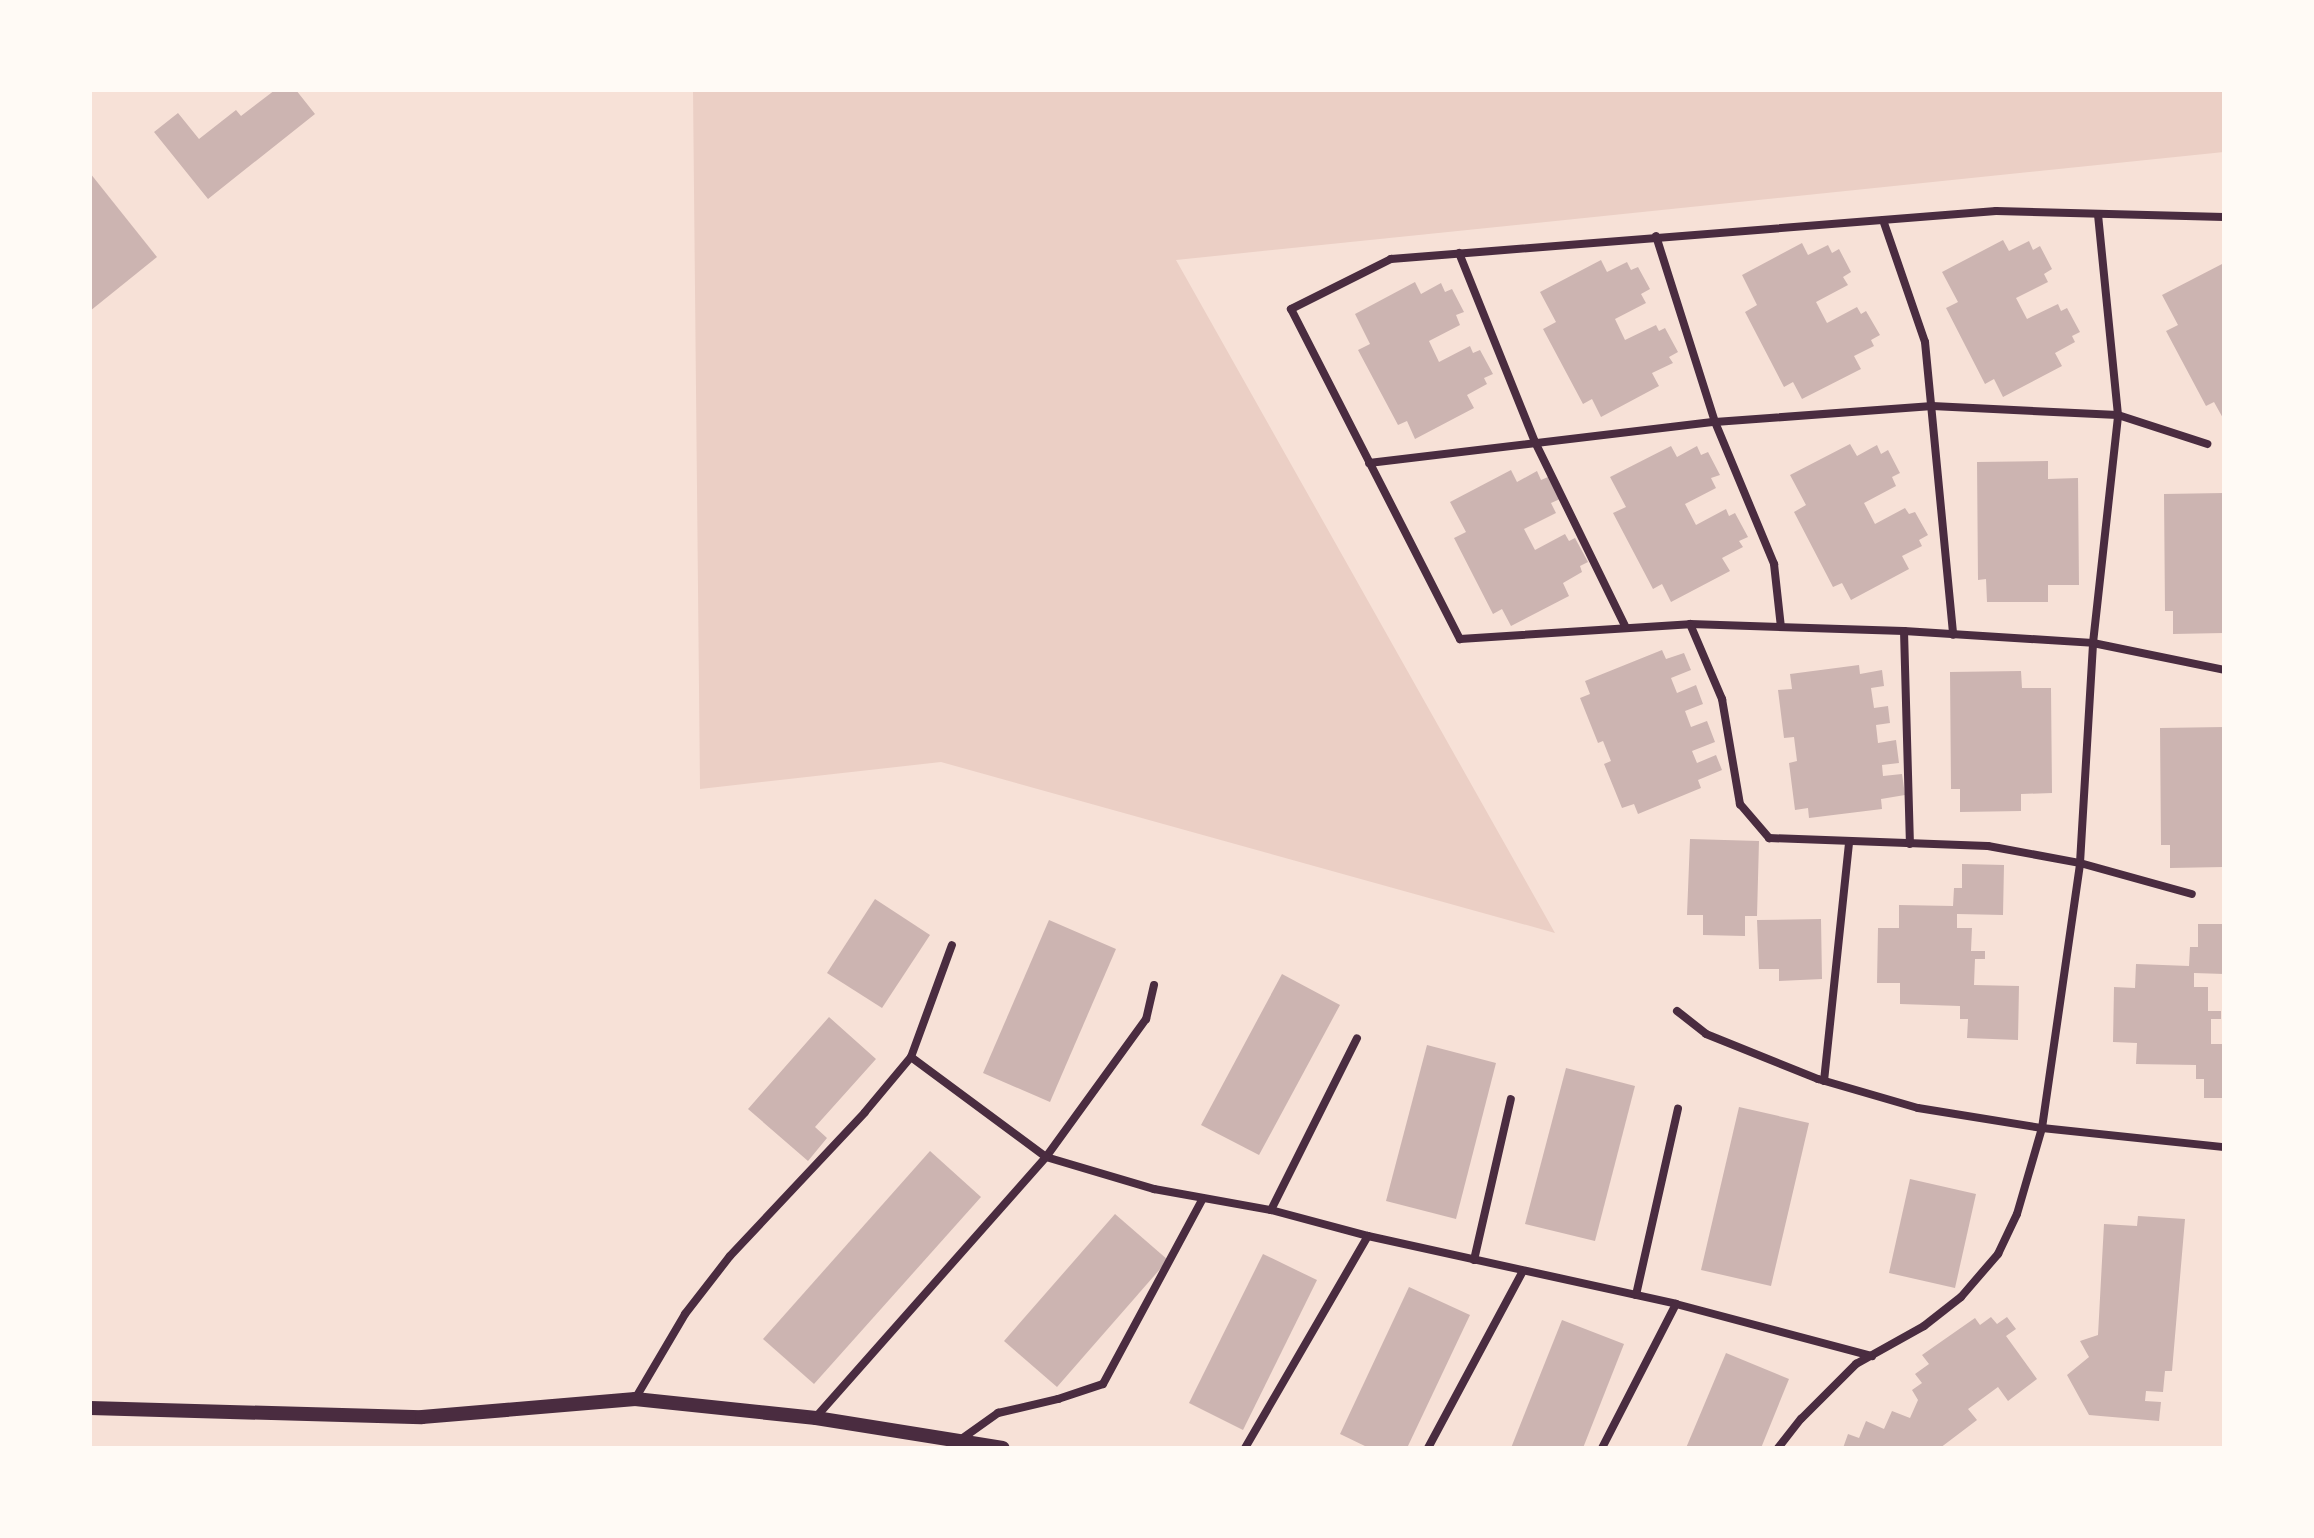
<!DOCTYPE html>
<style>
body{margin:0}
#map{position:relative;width:2314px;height:1538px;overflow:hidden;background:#f7e1d7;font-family:"Nunito Sans",sans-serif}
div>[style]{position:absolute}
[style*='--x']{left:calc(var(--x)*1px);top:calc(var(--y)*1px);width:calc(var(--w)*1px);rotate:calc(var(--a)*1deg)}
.green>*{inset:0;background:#ebcfc5}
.building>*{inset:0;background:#ccb4b1}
.minor>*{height:8px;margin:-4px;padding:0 4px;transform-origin:4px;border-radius:4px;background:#4a2c40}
.tertiary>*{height:14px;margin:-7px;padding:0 7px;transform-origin:7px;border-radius:7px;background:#4a2c40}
span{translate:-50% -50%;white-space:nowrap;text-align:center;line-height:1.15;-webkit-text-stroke:8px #fffaf5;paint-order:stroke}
.frame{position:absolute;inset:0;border:92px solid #fffaf5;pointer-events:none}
</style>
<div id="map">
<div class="green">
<div style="clip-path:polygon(693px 90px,2224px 90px,2224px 152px,1176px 260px,1555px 933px,941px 762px,700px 789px)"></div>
</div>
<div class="building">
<div style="clip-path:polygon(275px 90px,296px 90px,315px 114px,208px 199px,154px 132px,178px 113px,199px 139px,236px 110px,241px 116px)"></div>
<div style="clip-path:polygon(90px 173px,157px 257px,90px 311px)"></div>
<div style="clip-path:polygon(2003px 240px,2009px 251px,2029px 241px,2033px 250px,2040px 246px,2052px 269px,2044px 274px,2048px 282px,2016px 298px,2027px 319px,2058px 304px,2061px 311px,2067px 308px,2080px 332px,2072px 336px,2075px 342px,2055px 353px,2062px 366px,2003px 397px,1994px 379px,1985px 384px,1946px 308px,1958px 302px,1942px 272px)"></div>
<div style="clip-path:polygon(1802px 243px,1808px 255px,1828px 245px,1832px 253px,1839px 249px,1851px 272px,1843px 277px,1848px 285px,1816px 302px,1827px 323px,1857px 307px,1861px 314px,1866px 311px,1880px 335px,1871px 340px,1874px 346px,1854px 356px,1861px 369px,1802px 399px,1793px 382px,1784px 387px,1745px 312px,1757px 305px,1742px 275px)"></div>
<div style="clip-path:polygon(1601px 260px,1607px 272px,1627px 262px,1631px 270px,1638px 267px,1650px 289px,1641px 294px,1646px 303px,1615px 319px,1625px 340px,1656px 325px,1659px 331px,1665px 328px,1678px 352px,1669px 357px,1673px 363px,1652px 373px,1659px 386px,1601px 417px,1592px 399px,1583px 404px,1543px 329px,1556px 322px,1540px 292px)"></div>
<div style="clip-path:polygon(2224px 263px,2224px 420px,2214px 402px,2206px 406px,2166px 331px,2178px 325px,2162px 295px)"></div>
<div style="clip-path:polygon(1415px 282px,1421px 294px,1441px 283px,1445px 292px,1452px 289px,1464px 312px,1456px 315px,1460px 325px,1429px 341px,1439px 362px,1470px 346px,1473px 353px,1480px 350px,1493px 374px,1484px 378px,1487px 384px,1467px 395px,1474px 408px,1415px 439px,1407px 421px,1398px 425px,1358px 350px,1370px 344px,1355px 314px)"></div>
<div style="clip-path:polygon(1850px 444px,1857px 456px,1877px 445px,1881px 454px,1888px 450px,1900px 473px,1892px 477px,1896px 486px,1864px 503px,1875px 524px,1905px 508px,1909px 514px,1915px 512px,1928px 535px,1919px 540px,1922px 546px,1902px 556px,1909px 569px,1851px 600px,1842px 583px,1833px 587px,1794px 512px,1806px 505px,1790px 475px)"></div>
<div style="clip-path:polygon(1671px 446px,1677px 457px,1697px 446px,1701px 455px,1708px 452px,1720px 475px,1711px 478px,1716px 488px,1685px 504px,1696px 525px,1726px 509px,1729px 516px,1735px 513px,1748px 537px,1739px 541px,1743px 547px,1722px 558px,1730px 571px,1671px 602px,1662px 584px,1653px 589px,1613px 513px,1626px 507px,1610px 477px)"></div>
<div style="clip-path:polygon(2048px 461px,2048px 479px,2078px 478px,2079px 585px,2048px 585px,2048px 602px,1987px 602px,1986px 579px,1978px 580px,1977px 462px)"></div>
<div style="clip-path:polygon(1511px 470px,1517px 482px,1537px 471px,1541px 480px,1548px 477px,1560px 499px,1551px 503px,1556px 513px,1524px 529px,1535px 550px,1565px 534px,1569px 541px,1575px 538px,1588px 562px,1580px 566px,1582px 572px,1563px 583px,1569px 596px,1511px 626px,1502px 609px,1493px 614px,1454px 538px,1466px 532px,1450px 502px)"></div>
<div style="clip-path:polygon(2224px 493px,2224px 633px,2173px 634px,2173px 611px,2165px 611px,2164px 494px)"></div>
<div style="clip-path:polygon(1662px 650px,1666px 659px,1684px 653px,1691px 670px,1671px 678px,1677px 693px,1696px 685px,1703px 704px,1685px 711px,1691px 727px,1707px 721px,1715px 742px,1692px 751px,1697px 763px,1716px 755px,1722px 770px,1698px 780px,1701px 788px,1638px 814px,1634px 804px,1622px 808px,1604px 764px,1611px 761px,1603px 741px,1598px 743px,1580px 698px,1590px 694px,1585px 681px)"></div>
<div style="clip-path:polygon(1859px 665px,1860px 674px,1882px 670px,1884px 686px,1871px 688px,1874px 708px,1888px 706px,1890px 723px,1876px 725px,1878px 743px,1896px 740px,1899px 763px,1882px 765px,1883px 776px,1902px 774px,1905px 795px,1881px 799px,1882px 809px,1809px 818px,1808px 808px,1795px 810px,1789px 763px,1797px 761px,1794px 737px,1784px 738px,1778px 690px,1792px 689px,1790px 674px)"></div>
<div style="clip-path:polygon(2021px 671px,2022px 688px,2051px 688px,2052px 793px,2021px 794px,2021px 811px,1960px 812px,1960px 789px,1951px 789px,1950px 672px)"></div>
<div style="clip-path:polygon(2224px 727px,2224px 867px,2170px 868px,2170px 845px,2161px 845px,2160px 728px)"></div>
<div style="clip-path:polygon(1690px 839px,1759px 841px,1757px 916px,1745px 916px,1745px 936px,1703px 935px,1703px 915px,1687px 915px)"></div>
<div style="clip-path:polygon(1962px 864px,2004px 865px,2003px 915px,1957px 914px,1957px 928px,1972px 928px,1971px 951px,1985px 951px,1985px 959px,1975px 959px,1974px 985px,2019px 986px,2018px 1040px,1967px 1038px,1968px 1019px,1960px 1019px,1960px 1006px,1900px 1004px,1900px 983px,1877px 983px,1878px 928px,1899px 928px,1899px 905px,1953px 906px,1954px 888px,1962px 888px)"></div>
<div style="clip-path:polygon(875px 899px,930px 935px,882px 1008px,827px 973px)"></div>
<div style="clip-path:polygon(1821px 919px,1822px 979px,1779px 981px,1779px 969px,1759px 969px,1757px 920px)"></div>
<div style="clip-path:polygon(1049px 920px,1116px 949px,1050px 1102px,983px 1073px)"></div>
<div style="clip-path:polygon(2198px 924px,2224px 924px,2224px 974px,2194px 973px,2194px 987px,2208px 987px,2208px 1011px,2221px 1011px,2221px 1019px,2211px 1019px,2211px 1044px,2224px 1044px,2224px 1098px,2204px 1098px,2204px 1079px,2196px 1079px,2196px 1065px,2136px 1064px,2137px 1043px,2113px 1042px,2114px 987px,2135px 988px,2136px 964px,2189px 966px,2190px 947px,2198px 947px)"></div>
<div style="clip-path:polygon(1282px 974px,1340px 1005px,1259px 1155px,1201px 1125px)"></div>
<div style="clip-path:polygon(829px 1017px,876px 1059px,815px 1127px,827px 1138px,808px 1161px,748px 1109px)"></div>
<div style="clip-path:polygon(1427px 1045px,1496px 1063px,1456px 1219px,1386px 1201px)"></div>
<div style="clip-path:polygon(1566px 1068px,1635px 1086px,1595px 1241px,1525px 1224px)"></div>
<div style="clip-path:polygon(1739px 1107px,1809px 1123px,1771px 1286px,1701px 1270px)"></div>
<div style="clip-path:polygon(930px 1151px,981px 1197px,814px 1384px,763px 1339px)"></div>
<div style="clip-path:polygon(1910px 1179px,1976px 1194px,1955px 1288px,1889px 1273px)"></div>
<div style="clip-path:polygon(1115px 1214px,1168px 1260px,1057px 1387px,1004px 1341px)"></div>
<div style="clip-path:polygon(2138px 1216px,2185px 1219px,2172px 1371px,2165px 1371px,2163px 1392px,2146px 1391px,2145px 1401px,2161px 1402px,2159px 1421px,2089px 1415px,2067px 1375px,2089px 1357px,2080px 1341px,2098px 1335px,2104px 1224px,2137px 1226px)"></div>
<div style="clip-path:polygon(1263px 1254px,1317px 1280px,1243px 1430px,1189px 1403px)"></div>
<div style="clip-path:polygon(1409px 1287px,1470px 1315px,1407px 1448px,1369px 1448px,1340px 1434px)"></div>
<div style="clip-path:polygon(1991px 1317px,1997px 1324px,2007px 1317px,2016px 1329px,2006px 1336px,2037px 1379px,2008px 1401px,1998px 1387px,1968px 1409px,1977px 1420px,1940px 1448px,1843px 1448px,1848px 1434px,1859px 1438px,1866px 1421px,1884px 1429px,1892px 1411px,1910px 1418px,1918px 1400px,1912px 1390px,1922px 1383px,1915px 1374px,1929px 1364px,1922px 1355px,1975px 1318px,1980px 1325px)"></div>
<div style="clip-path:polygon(1562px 1320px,1624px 1344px,1583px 1448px,1511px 1448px)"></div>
<div style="clip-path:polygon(1726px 1353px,1789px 1379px,1761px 1448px,1686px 1448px)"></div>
</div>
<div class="minor">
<div style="--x:2224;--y:217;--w:228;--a:-178.5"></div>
<div style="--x:1996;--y:211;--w:607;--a:175.46"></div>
<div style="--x:1391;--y:259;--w:112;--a:153.4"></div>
<div style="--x:1291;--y:309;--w:371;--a:62.9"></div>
<div style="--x:1460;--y:639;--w:230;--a:-3.7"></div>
<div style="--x:1690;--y:624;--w:214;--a:1.9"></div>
<div style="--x:1904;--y:631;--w:189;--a:3.6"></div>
<div style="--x:2093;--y:643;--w:134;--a:11.6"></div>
<div style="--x:1883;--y:220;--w:129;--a:71"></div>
<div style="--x:1925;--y:342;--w:294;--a:84.5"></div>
<div style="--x:1656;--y:236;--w:195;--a:72.4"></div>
<div style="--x:1715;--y:422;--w:154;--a:67.4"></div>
<div style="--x:1774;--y:564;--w:63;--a:83.7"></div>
<div style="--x:1459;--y:253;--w:204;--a:68.1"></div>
<div style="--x:1535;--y:442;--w:207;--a:63.9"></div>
<div style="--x:1369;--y:463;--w:348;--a:-6.8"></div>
<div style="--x:1715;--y:422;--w:218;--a:-4.2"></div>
<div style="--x:1932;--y:406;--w:186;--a:2.8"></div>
<div style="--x:2118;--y:415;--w:94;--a:18"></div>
<div style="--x:1690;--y:624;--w:82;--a:66.9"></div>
<div style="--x:1722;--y:699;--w:107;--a:80.3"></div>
<div style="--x:1740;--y:804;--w:45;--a:49.5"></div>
<div style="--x:1769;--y:838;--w:219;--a:2.1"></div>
<div style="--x:1988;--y:846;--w:94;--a:10.5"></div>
<div style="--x:2080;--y:863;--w:116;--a:15.5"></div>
<div style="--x:1904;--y:631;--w:213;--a:88.4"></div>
<div style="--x:1154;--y:985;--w:35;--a:103"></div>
<div style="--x:1146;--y:1019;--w:170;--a:125.9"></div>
<div style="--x:1046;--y:1157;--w:113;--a:16.5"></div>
<div style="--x:1154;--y:1189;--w:119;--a:10.2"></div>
<div style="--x:1271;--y:1210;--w:100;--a:15"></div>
<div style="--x:1368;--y:1236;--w:315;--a:12.4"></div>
<div style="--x:1676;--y:1304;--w:203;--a:14.9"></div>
<div style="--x:1677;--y:1011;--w:37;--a:38"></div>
<div style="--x:1706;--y:1034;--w:121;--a:21.9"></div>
<div style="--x:1818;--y:1079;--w:104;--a:16.2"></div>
<div style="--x:1918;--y:1108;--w:126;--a:9.2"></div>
<div style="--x:2042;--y:1128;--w:183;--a:6"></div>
<div style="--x:1824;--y:1081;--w:240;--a:-84"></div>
<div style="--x:1271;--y:1210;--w:192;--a:-63.4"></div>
<div style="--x:1474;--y:1260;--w:165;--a:-77.1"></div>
<div style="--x:1636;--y:1295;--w:191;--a:-77.3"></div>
<div style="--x:635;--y:1399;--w:99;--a:-59.5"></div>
<div style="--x:685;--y:1314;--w:73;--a:-52.2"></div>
<div style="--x:730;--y:1256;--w:197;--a:-46.8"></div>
<div style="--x:865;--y:1112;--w:72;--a:-50.1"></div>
<div style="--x:911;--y:1057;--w:119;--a:-69.9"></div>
<div style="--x:816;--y:1417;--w:347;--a:-48.5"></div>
<div style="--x:1046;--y:1157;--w:168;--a:-143.5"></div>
<div style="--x:960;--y:1440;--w:47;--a:-35.4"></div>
<div style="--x:998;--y:1413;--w:62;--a:-13.1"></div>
<div style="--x:1058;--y:1399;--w:47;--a:-18.4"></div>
<div style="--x:1103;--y:1384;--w:211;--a:-61.7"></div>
<div style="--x:1245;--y:1448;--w:245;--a:-59.9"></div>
<div style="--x:1428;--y:1448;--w:201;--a:-61.8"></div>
<div style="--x:1602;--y:1448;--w:162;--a:-62.8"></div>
<div style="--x:1778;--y:1448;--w:37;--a:-52"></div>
<div style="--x:1801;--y:1419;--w:78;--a:-45"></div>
<div style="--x:1856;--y:1364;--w:78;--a:-29.2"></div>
<div style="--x:1924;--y:1326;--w:47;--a:-38.1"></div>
<div style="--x:1961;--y:1297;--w:57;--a:-49.3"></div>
<div style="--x:1998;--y:1254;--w:44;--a:-64.6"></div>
<div style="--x:2017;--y:1214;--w:90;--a:-73.8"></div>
<div style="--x:2042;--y:1128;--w:268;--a:-81.8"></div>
<div style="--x:2080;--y:863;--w:220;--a:-86.6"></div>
<div style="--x:2093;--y:643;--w:229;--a:-83.7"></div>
<div style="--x:2118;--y:415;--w:202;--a:-95.7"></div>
</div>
<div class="tertiary">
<div style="--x:90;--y:1408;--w:332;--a:1.6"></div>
<div style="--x:422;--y:1417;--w:214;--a:-4.8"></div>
<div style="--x:635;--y:1399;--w:182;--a:6"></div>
<div style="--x:816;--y:1418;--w:189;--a:9.1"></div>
</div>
<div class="frame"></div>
</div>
